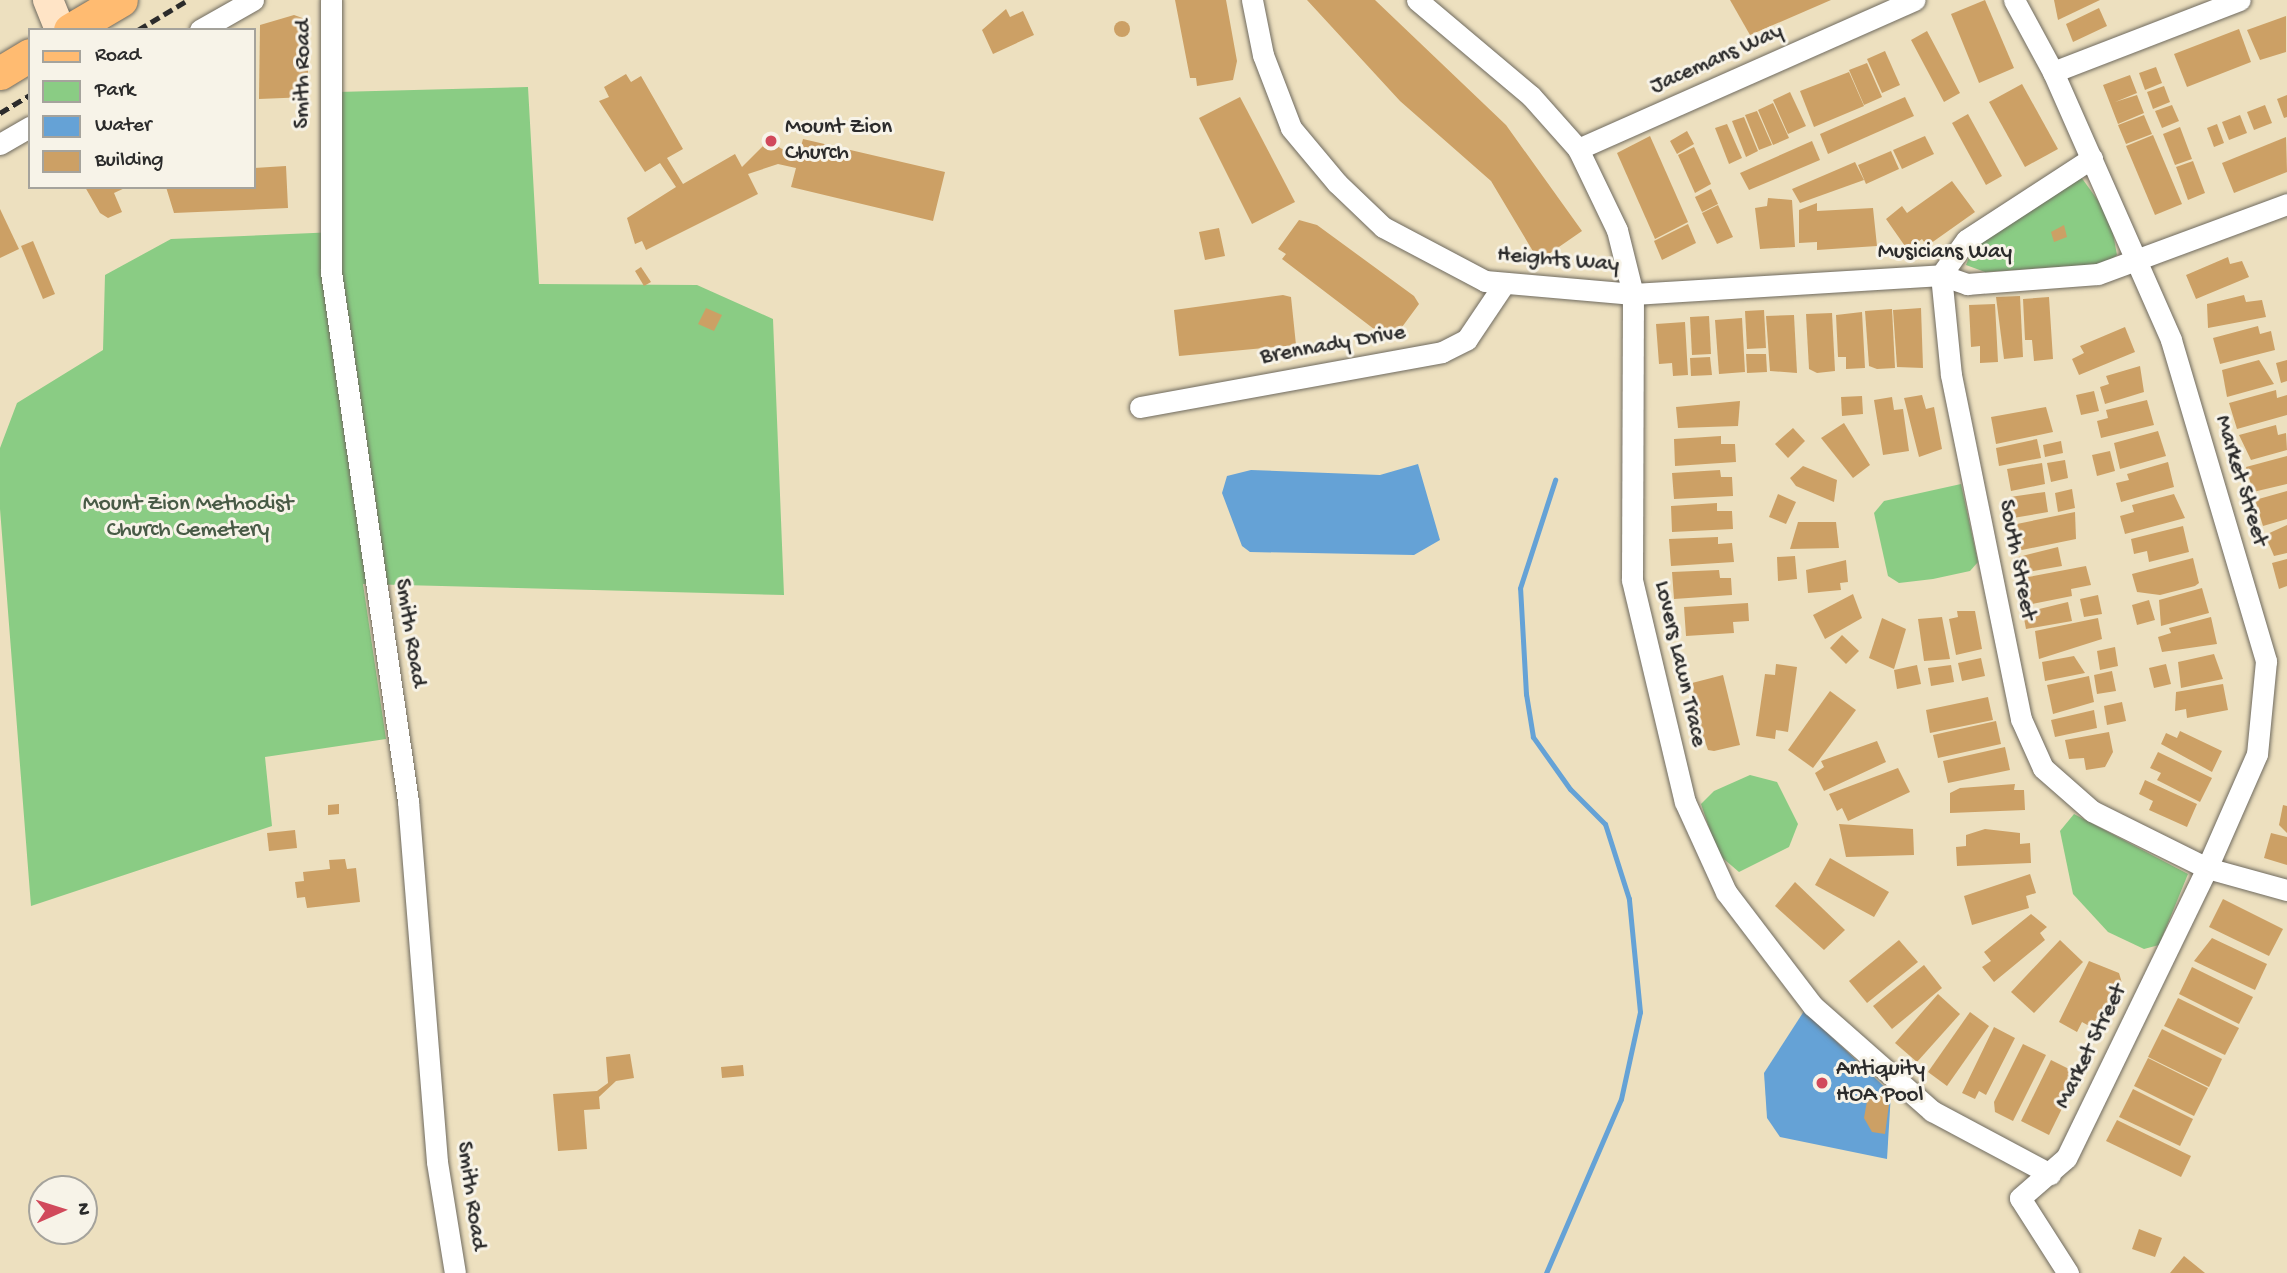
<!DOCTYPE html>
<style>
body{margin:0}
#map{position:relative;width:2287px;height:1273px;overflow:hidden;background:#ede0bf;font-family:"Gochi Hand",sans-serif}
div>[style]{position:absolute}
[style*='--x']{left:calc(var(--x)*1px);top:calc(var(--y)*1px);width:calc(var(--w)*1px);rotate:calc(var(--a)*1deg)}
.green>*{inset:0;background:#8acc84}
.water>*{inset:0;background:#65a2d6}
.stream>*{height:5px;margin:-2.5px;padding:0 2.5px;transform-origin:2.5px;border-radius:2.5px;background:#65a2d6}
.building>*{inset:0;background:#cca065}
.round{border-radius:50%}
.roads{filter:drop-shadow(0 0 2px #6f6a5f) drop-shadow(0 0 2px #6f6a5f)}
.street>*{height:21px;margin:-10.5px;padding:0 10.5px;transform-origin:10.5px;border-radius:10.5px;background:#fff}
.secondary>*{height:30px;margin:-15px;padding:0 15px;transform-origin:15px;border-radius:15px;background:#ffe4c6}
.primary>*{height:33px;margin:-16.5px;padding:0 16.5px;transform-origin:16.5px;border-radius:16.5px;background:#ffbb71}
.rail>*{height:5px;margin-top:-2.5px;transform-origin:0;background:repeating-linear-gradient(90deg,#2b2b2b 0 10px,transparent 0 15px)}
.dots>*{width:19px;height:19px;translate:-50% -50%;box-sizing:border-box;border:4px solid #f7f3e8;border-radius:50%}
span{translate:-50% -50%;white-space:nowrap;text-align:center;line-height:1.15;-webkit-text-stroke:6px #f7f3e8;paint-order:stroke}
.street-label{font-size:23px;color:#2b2b2b}
.poi-label{font-size:23px;color:#2b2b2b}
.left{translate:0 -50%;text-align:left}
.park-label{font-size:23px;color:#485b46}
.legend{position:absolute;left:28px;top:28px;width:228px;height:161px;box-sizing:border-box;background:#f7f3e8;border:2px solid #a5a39c;margin:0;padding:9px 12px;list-style:none;font-size:21px;color:#2b2b2b}
.legend li{display:flex;align-items:center;gap:14px;height:35px}
.legend b{width:35px;border:2px solid #a5a39c}
.north{position:absolute;left:28px;top:1175px;width:70px;height:70px;box-sizing:border-box;background:#f7f3e8;border:2px solid #a5a39c;border-radius:50%;rotate:87deg;font-size:19px;font-weight:700;line-height:28px;text-align:center;color:#2b2b2b}
.north::after{content:'';display:block;margin:auto;width:24px;height:32px;background:#d1495b;clip-path:polygon(50% 0,100% 100%,50% 72%,0 100%)}
</style>
<div id="map">
<div class="green">
<div style="clip-path:polygon(528px 87px,539px 284px,697px 285px,773px 319px,784px 595px,363px 584px,386px 739px,265px 757px,272px 826px,31px 906px,0 509px,0 448px,17px 403px,103px 350px,105px 275px,171px 239px,337px 232px,337px 92px)"></div>
<div style="clip-path:polygon(2081px 177px,2110px 217px,2117px 255px,2105px 264px,1985px 272px,1966px 265px,1973px 247px)"></div>
<div style="clip-path:polygon(1961px 484px,1978px 562px,1970px 571px,1933px 579px,1899px 583px,1888px 576px,1874px 513px,1884px 501px)"></div>
<div style="clip-path:polygon(1750px 775px,1777px 782px,1798px 824px,1789px 847px,1739px 872px,1718px 854px,1701px 804px,1714px 791px)"></div>
<div style="clip-path:polygon(2074px 814px,2188px 874px,2159px 945px,2144px 949px,2108px 932px,2073px 894px,2060px 831px)"></div>
</div>
<div class="water">
<div style="clip-path:polygon(1418px 464px,1440px 540px,1414px 555px,1250px 552px,1242px 546px,1222px 493px,1227px 476px,1251px 470px,1380px 475px)"></div>
<div style="clip-path:polygon(1804px 1011px,1891px 1093px,1887px 1159px,1780px 1137px,1767px 1118px,1764px 1073px)"></div>
</div>
<div class="stream">
<div style="--x:1546;--y:1273;--w:189;--a:-66.7"></div>
<div style="--x:1621;--y:1099;--w:89;--a:-77.7"></div>
<div style="--x:1640;--y:1012;--w:114;--a:-95.6"></div>
<div style="--x:1629;--y:899;--w:79;--a:-107.7"></div>
<div style="--x:1605;--y:824;--w:49;--a:-135"></div>
<div style="--x:1570;--y:789;--w:64;--a:-125.4"></div>
<div style="--x:1533;--y:737;--w:44;--a:-99.2"></div>
<div style="--x:1526;--y:694;--w:106;--a:-93.2"></div>
<div style="--x:1520;--y:588;--w:114;--a:-72"></div>
</div>
<div class="building">
<div style="clip-path:polygon(1175px 0,1226px 0,1237px 61px,1233px 80px,1197px 86px,1196px 78px,1190px 78px)"></div>
<div style="clip-path:polygon(1307px 0,1375px 0,1506px 125px,1582px 231px,1543px 258px,1534px 253px,1491px 181px,1400px 101px)"></div>
<div style="clip-path:polygon(1730px 0,1831px 0,1750px 35px)"></div>
<div style="clip-path:polygon(1985px 0,2014px 68px,1979px 83px,1951px 14px)"></div>
<div style="clip-path:polygon(2054px 0,2100px 0,2058px 20px)"></div>
<div style="clip-path:polygon(2099px 8px,2107px 26px,2073px 42px,2066px 24px)"></div>
<div style="clip-path:polygon(1006px 9px,1010px 17px,1023px 11px,1034px 35px,993px 54px,982px 30px)"></div>
<div style="clip-path:polygon(294px 15px,308px 20px,308px 97px,259px 99px,260px 25px)"></div>
<div style="clip-path:polygon(2286px 16px,2286px 52px,2260px 60px,2247px 30px)"></div>
<div class="round" style="left:1114px;top:21px;width:16px;height:16px"></div>
<div style="clip-path:polygon(2239px 29px,2251px 62px,2187px 87px,2174px 54px)"></div>
<div style="clip-path:polygon(1927px 31px,1960px 93px,1944px 102px,1911px 40px)"></div>
<div style="clip-path:polygon(1885px 51px,1900px 85px,1882px 93px,1867px 59px)"></div>
<div style="clip-path:polygon(1867px 63px,1882px 97px,1864px 105px,1849px 70px)"></div>
<div style="clip-path:polygon(2156px 67px,2162px 83px,2145px 90px,2139px 73px)"></div>
<div style="clip-path:polygon(1849px 72px,1864px 106px,1814px 127px,1800px 91px)"></div>
<div style="clip-path:polygon(626px 74px,631px 82px,641px 76px,683px 149px,667px 158px,683px 184px,735px 154px,742px 167px,768px 141px,798px 158px,803px 139px,945px 172px,933px 221px,791px 187px,796px 168px,778px 164px,748px 174px,758px 194px,646px 250px,642px 241px,635px 244px,627px 218px,676px 187px,660px 163px,645px 172px,599px 101px,609px 97px,604px 87px)"></div>
<div style="clip-path:polygon(2130px 75px,2137px 93px,2115px 102px,2137px 95px,2144px 113px,2118px 124px,2103px 85px)"></div>
<div style="clip-path:polygon(2022px 84px,2058px 149px,2025px 167px,1989px 102px)"></div>
<div style="clip-path:polygon(2164px 86px,2170px 102px,2153px 109px,2147px 92px)"></div>
<div style="clip-path:polygon(1790px 92px,1806px 126px,1788px 134px,1773px 100px)"></div>
<div style="clip-path:polygon(2287px 95px,2287px 117px,2284px 118px,2277px 99px)"></div>
<div style="clip-path:polygon(1240px 97px,1295px 202px,1252px 224px,1199px 118px)"></div>
<div style="clip-path:polygon(1905px 97px,1914px 116px,1828px 154px,1820px 134px)"></div>
<div style="clip-path:polygon(1773px 103px,1789px 138px,1773px 145px,1758px 110px)"></div>
<div style="clip-path:polygon(2172px 105px,2179px 121px,2162px 128px,2155px 111px)"></div>
<div style="clip-path:polygon(2265px 105px,2272px 123px,2254px 130px,2247px 112px)"></div>
<div style="clip-path:polygon(1757px 111px,1772px 145px,1759px 150px,1745px 115px)"></div>
<div style="clip-path:polygon(1968px 114px,2002px 176px,1986px 185px,1952px 123px)"></div>
<div style="clip-path:polygon(2144px 115px,2152px 134px,2126px 144px,2118px 125px)"></div>
<div style="clip-path:polygon(2240px 115px,2247px 133px,2229px 140px,2222px 122px)"></div>
<div style="clip-path:polygon(1744px 117px,1758px 151px,1746px 157px,1732px 121px)"></div>
<div style="clip-path:polygon(1727px 124px,1742px 158px,1729px 164px,1715px 128px)"></div>
<div style="clip-path:polygon(2217px 124px,2224px 143px,2214px 147px,2207px 128px)"></div>
<div style="clip-path:polygon(2180px 127px,2192px 159px,2175px 165px,2163px 134px)"></div>
<div style="clip-path:polygon(1687px 131px,1694px 144px,1677px 154px,1670px 141px)"></div>
<div style="clip-path:polygon(2153px 135px,2182px 204px,2155px 215px,2126px 146px)"></div>
<div style="clip-path:polygon(1650px 136px,1688px 222px,1655px 239px,1617px 153px)"></div>
<div style="clip-path:polygon(1925px 136px,1934px 154px,1902px 169px,1893px 150px)"></div>
<div style="clip-path:polygon(2286px 137px,2287px 172px,2234px 193px,2222px 163px)"></div>
<div style="clip-path:polygon(1812px 141px,1820px 160px,1749px 190px,1740px 173px)"></div>
<div style="clip-path:polygon(1694px 147px,1711px 184px,1695px 193px,1678px 155px)"></div>
<div style="clip-path:polygon(1891px 151px,1899px 169px,1866px 184px,1858px 165px)"></div>
<div style="clip-path:polygon(2193px 161px,2205px 193px,2188px 200px,2176px 167px)"></div>
<div style="clip-path:polygon(1855px 162px,1864px 180px,1800px 203px,1792px 189px)"></div>
<div style="clip-path:polygon(286px 166px,288px 208px,174px 213px,166px 187px,254px 187px,254px 168px)"></div>
<div style="clip-path:polygon(1952px 181px,1975px 212px,1927px 246px,1922px 239px,1907px 249px,1886px 219px,1902px 206px,1907px 213px)"></div>
<div style="clip-path:polygon(85px 187px,127px 187px,114px 193px,122px 212px,108px 218px,100px 213px)"></div>
<div style="clip-path:polygon(1711px 189px,1718px 204px,1702px 212px,1695px 197px)"></div>
<div style="clip-path:polygon(1768px 198px,1792px 200px,1795px 247px,1760px 249px,1755px 208px,1767px 206px)"></div>
<div style="clip-path:polygon(1817px 203px,1817px 211px,1873px 208px,1877px 246px,1817px 250px,1817px 242px,1799px 243px,1799px 210px)"></div>
<div style="clip-path:polygon(1718px 205px,1733px 237px,1717px 244px,1702px 213px)"></div>
<div style="clip-path:polygon(0 209px,19px 249px,0 258px)"></div>
<div style="clip-path:polygon(1299px 220px,1317px 225px,1414px 296px,1419px 304px,1391px 342px,1282px 259px,1286px 254px,1278px 249px)"></div>
<div style="clip-path:polygon(1688px 224px,1696px 243px,1662px 260px,1654px 241px)"></div>
<div style="clip-path:polygon(2064px 225px,2067px 237px,2054px 242px,2051px 232px)"></div>
<div style="clip-path:polygon(1219px 228px,1225px 256px,1205px 260px,1199px 232px)"></div>
<div style="clip-path:polygon(33px 241px,55px 294px,43px 299px,21px 246px)"></div>
<div style="clip-path:polygon(2228px 257px,2230px 264px,2242px 261px,2249px 277px,2196px 299px,2186px 275px)"></div>
<div style="clip-path:polygon(641px 267px,651px 282px,644px 286px,635px 271px)"></div>
<div style="clip-path:polygon(1283px 295px,1291px 297px,1296px 345px,1179px 356px,1174px 310px)"></div>
<div style="clip-path:polygon(2244px 295px,2246px 302px,2262px 300px,2266px 317px,2208px 328px,2207px 304px)"></div>
<div style="clip-path:polygon(2020px 296px,2023px 357px,2004px 359px,1996px 297px)"></div>
<div style="clip-path:polygon(2049px 297px,2053px 359px,2034px 361px,2032px 340px,2025px 340px,2023px 299px)"></div>
<div style="clip-path:polygon(1995px 304px,1998px 362px,1980px 363px,1980px 346px,1971px 347px,1969px 305px)"></div>
<div style="clip-path:polygon(706px 308px,722px 315px,714px 331px,698px 324px)"></div>
<div style="clip-path:polygon(1921px 308px,1923px 368px,1897px 367px,1893px 310px)"></div>
<div style="clip-path:polygon(1892px 309px,1895px 368px,1877px 369px,1869px 366px,1865px 311px)"></div>
<div style="clip-path:polygon(1764px 310px,1766px 348px,1747px 349px,1745px 311px)"></div>
<div style="clip-path:polygon(1862px 312px,1865px 368px,1846px 369px,1846px 357px,1838px 357px,1836px 315px)"></div>
<div style="clip-path:polygon(1832px 313px,1835px 371px,1817px 373px,1809px 369px,1806px 314px)"></div>
<div style="clip-path:polygon(1794px 315px,1797px 373px,1770px 371px,1766px 316px)"></div>
<div style="clip-path:polygon(1709px 316px,1711px 354px,1692px 355px,1690px 317px)"></div>
<div style="clip-path:polygon(1742px 318px,1745px 372px,1719px 374px,1715px 320px)"></div>
<div style="clip-path:polygon(1685px 322px,1688px 375px,1673px 376px,1672px 363px,1659px 364px,1656px 324px)"></div>
<div style="clip-path:polygon(2258px 326px,2260px 334px,2271px 331px,2275px 350px,2220px 364px,2213px 338px)"></div>
<div style="clip-path:polygon(2125px 327px,2135px 352px,2079px 375px,2072px 359px,2084px 353px,2080px 346px)"></div>
<div style="clip-path:polygon(1746px 354px,1766px 354px,1767px 372px,1747px 373px)"></div>
<div style="clip-path:polygon(1710px 357px,1712px 375px,1691px 376px,1690px 358px)"></div>
<div style="clip-path:polygon(2259px 360px,2274px 384px,2227px 397px,2222px 370px)"></div>
<div style="clip-path:polygon(2287px 360px,2287px 381px,2281px 383px,2276px 363px)"></div>
<div style="clip-path:polygon(2140px 366px,2144px 392px,2105px 404px,2100px 387px,2109px 384px,2106px 376px)"></div>
<div style="clip-path:polygon(2276px 390px,2277px 398px,2287px 395px,2287px 415px,2237px 429px,2229px 403px)"></div>
<div style="clip-path:polygon(2094px 391px,2099px 411px,2081px 415px,2076px 395px)"></div>
<div style="clip-path:polygon(1922px 395px,1926px 409px,1934px 407px,1942px 449px,1919px 457px,1904px 398px)"></div>
<div style="clip-path:polygon(1862px 396px,1863px 414px,1842px 416px,1841px 397px)"></div>
<div style="clip-path:polygon(1892px 397px,1894px 410px,1903px 409px,1909px 451px,1883px 455px,1874px 400px)"></div>
<div style="clip-path:polygon(2147px 400px,2154px 425px,2101px 438px,2097px 421px,2108px 418px,2106px 410px)"></div>
<div style="clip-path:polygon(1740px 401px,1738px 426px,1678px 428px,1676px 407px)"></div>
<div style="clip-path:polygon(2046px 407px,2053px 432px,1996px 444px,1991px 417px)"></div>
<div style="clip-path:polygon(1844px 423px,1870px 465px,1853px 478px,1821px 438px)"></div>
<div style="clip-path:polygon(2276px 425px,2278px 435px,2286px 433px,2287px 450px,2251px 460px,2239px 435px)"></div>
<div style="clip-path:polygon(1793px 428px,1805px 441px,1788px 458px,1775px 444px)"></div>
<div style="clip-path:polygon(2158px 431px,2166px 456px,2120px 469px,2114px 443px)"></div>
<div style="clip-path:polygon(1721px 436px,1721px 444px,1735px 444px,1736px 462px,1675px 466px,1674px 439px)"></div>
<div style="clip-path:polygon(2037px 439px,2041px 458px,1999px 466px,1996px 448px)"></div>
<div style="clip-path:polygon(2061px 441px,2063px 453px,2045px 457px,2043px 445px)"></div>
<div style="clip-path:polygon(2110px 451px,2115px 471px,2097px 476px,2092px 455px)"></div>
<div style="clip-path:polygon(2287px 456px,2287px 484px,2253px 492px,2246px 467px)"></div>
<div style="clip-path:polygon(2065px 460px,2068px 478px,2051px 482px,2047px 463px)"></div>
<div style="clip-path:polygon(2168px 462px,2174px 487px,2121px 502px,2116px 483px,2129px 480px,2127px 474px)"></div>
<div style="clip-path:polygon(2042px 463px,2045px 484px,2011px 491px,2007px 469px)"></div>
<div style="clip-path:polygon(1803px 466px,1837px 480px,1834px 502px,1796px 486px,1790px 478px)"></div>
<div style="clip-path:polygon(1720px 470px,1721px 477px,1732px 477px,1733px 496px,1674px 499px,1672px 473px)"></div>
<div style="clip-path:polygon(2072px 489px,2075px 508px,2058px 512px,2055px 493px)"></div>
<div style="clip-path:polygon(2287px 491px,2287px 519px,2263px 526px,2255px 500px)"></div>
<div style="clip-path:polygon(2045px 492px,2048px 512px,2013px 518px,2010px 497px)"></div>
<div style="clip-path:polygon(1778px 494px,1796px 502px,1786px 524px,1769px 517px)"></div>
<div style="clip-path:polygon(2174px 494px,2185px 518px,2125px 534px,2120px 516px,2134px 512px,2132px 505px)"></div>
<div style="clip-path:polygon(1717px 503px,1717px 511px,1732px 511px,1733px 529px,1672px 532px,1671px 506px)"></div>
<div style="clip-path:polygon(2075px 512px,2076px 539px,2017px 551px,2012px 525px)"></div>
<div style="clip-path:polygon(1798px 522px,1836px 522px,1839px 548px,1790px 549px)"></div>
<div style="clip-path:polygon(2287px 525px,2287px 553px,2274px 556px,2265px 535px)"></div>
<div style="clip-path:polygon(2183px 526px,2189px 552px,2149px 562px,2147px 551px,2134px 554px,2131px 539px)"></div>
<div style="clip-path:polygon(1718px 537px,1718px 544px,1732px 543px,1734px 562px,1671px 566px,1669px 539px)"></div>
<div style="clip-path:polygon(2058px 547px,2062px 566px,2017px 574px,2014px 558px)"></div>
<div style="clip-path:polygon(1795px 556px,1797px 579px,1778px 581px,1777px 557px)"></div>
<div style="clip-path:polygon(2193px 558px,2199px 583px,2195px 586px,2160px 595px,2137px 592px,2132px 574px)"></div>
<div style="clip-path:polygon(2287px 559px,2287px 586px,2279px 589px,2272px 563px)"></div>
<div style="clip-path:polygon(1846px 560px,1848px 582px,1840px 583px,1841px 590px,1808px 593px,1806px 570px)"></div>
<div style="clip-path:polygon(2086px 566px,2091px 585px,2071px 589px,2072px 596px,2027px 605px,2023px 578px)"></div>
<div style="clip-path:polygon(1719px 570px,1720px 578px,1731px 578px,1732px 595px,1674px 599px,1672px 572px)"></div>
<div style="clip-path:polygon(2202px 588px,2209px 613px,2161px 626px,2159px 600px)"></div>
<div style="clip-path:polygon(1853px 594px,1862px 618px,1825px 639px,1813px 615px)"></div>
<div style="clip-path:polygon(2098px 595px,2102px 614px,2084px 617px,2080px 599px)"></div>
<div style="clip-path:polygon(2149px 600px,2155px 620px,2137px 625px,2132px 605px)"></div>
<div style="clip-path:polygon(2068px 602px,2072px 621px,2026px 629px,2023px 613px)"></div>
<div style="clip-path:polygon(1748px 603px,1749px 621px,1733px 622px,1734px 633px,1686px 636px,1684px 607px)"></div>
<div style="clip-path:polygon(1957px 611px,1975px 611px,1982px 649px,1956px 655px,1949px 619px,1958px 617px)"></div>
<div style="clip-path:polygon(1942px 617px,1950px 659px,1924px 661px,1918px 619px)"></div>
<div style="clip-path:polygon(2211px 617px,2217px 644px,2162px 652px,2158px 637px,2171px 633px,2169px 628px)"></div>
<div style="clip-path:polygon(1882px 618px,1906px 629px,1894px 669px,1869px 658px)"></div>
<div style="clip-path:polygon(2098px 618px,2102px 639px,2039px 659px,2035px 631px)"></div>
<div style="clip-path:polygon(1842px 635px,1859px 651px,1846px 664px,1830px 648px)"></div>
<div style="clip-path:polygon(2115px 647px,2118px 666px,2100px 670px,2097px 651px)"></div>
<div style="clip-path:polygon(2214px 654px,2223px 679px,2181px 688px,2178px 662px)"></div>
<div style="clip-path:polygon(2074px 656px,2085px 673px,2045px 681px,2042px 662px)"></div>
<div style="clip-path:polygon(1981px 658px,1985px 676px,1962px 681px,1958px 663px)"></div>
<div style="clip-path:polygon(1776px 664px,1797px 667px,1788px 732px,1776px 730px,1775px 739px,1756px 736px,1765px 674px,1775px 675px)"></div>
<div style="clip-path:polygon(2166px 664px,2171px 684px,2154px 688px,2149px 668px)"></div>
<div style="clip-path:polygon(1917px 665px,1921px 684px,1897px 689px,1894px 670px)"></div>
<div style="clip-path:polygon(1951px 665px,1954px 682px,1931px 686px,1928px 668px)"></div>
<div style="clip-path:polygon(2112px 671px,2116px 691px,2097px 694px,2094px 675px)"></div>
<div style="clip-path:polygon(1723px 675px,1740px 745px,1714px 751px,1708px 750px,1699px 725px,1692px 683px)"></div>
<div style="clip-path:polygon(2089px 676px,2094px 702px,2053px 714px,2047px 685px)"></div>
<div style="clip-path:polygon(2223px 684px,2228px 710px,2187px 718px,2186px 709px,2175px 711px,2176px 692px)"></div>
<div style="clip-path:polygon(1830px 691px,1856px 710px,1813px 768px,1788px 750px)"></div>
<div style="clip-path:polygon(1988px 697px,1993px 720px,1930px 733px,1926px 710px)"></div>
<div style="clip-path:polygon(2122px 702px,2126px 721px,2107px 725px,2104px 706px)"></div>
<div style="clip-path:polygon(2094px 710px,2097px 728px,2055px 737px,2051px 720px)"></div>
<div style="clip-path:polygon(1996px 721px,2001px 744px,1938px 758px,1933px 735px)"></div>
<div style="clip-path:polygon(2180px 731px,2222px 751px,2212px 772px,2161px 744px,2166px 733px,2177px 738px)"></div>
<div style="clip-path:polygon(2109px 732px,2113px 752px,2105px 767px,2086px 770px,2084px 758px,2069px 759px,2065px 740px)"></div>
<div style="clip-path:polygon(1877px 741px,1886px 762px,1824px 791px,1815px 773px,1824px 767px,1821px 761px)"></div>
<div style="clip-path:polygon(2005px 747px,2010px 770px,1948px 783px,1943px 761px)"></div>
<div style="clip-path:polygon(2158px 752px,2212px 778px,2200px 802px,2157px 780px,2161px 773px,2150px 768px)"></div>
<div style="clip-path:polygon(1898px 768px,1910px 792px,1848px 821px,1842px 808px,1837px 811px,1829px 794px)"></div>
<div style="clip-path:polygon(2145px 780px,2197px 804px,2187px 827px,2149px 810px,2153px 801px,2139px 794px)"></div>
<div style="clip-path:polygon(2015px 784px,2014px 790px,2024px 790px,2025px 810px,1950px 813px,1950px 793px,1960px 788px)"></div>
<div style="clip-path:polygon(339px 804px,339px 814px,328px 815px,328px 805px)"></div>
<div style="clip-path:polygon(2283px 805px,2287px 806px,2287px 833px,2279px 825px)"></div>
<div style="clip-path:polygon(1839px 824px,1913px 829px,1914px 855px,1846px 857px)"></div>
<div style="clip-path:polygon(1985px 829px,2020px 833px,2020px 844px,2030px 843px,2031px 863px,1957px 866px,1956px 847px,1966px 846px,1966px 835px)"></div>
<div style="clip-path:polygon(295px 830px,297px 848px,269px 851px,267px 833px)"></div>
<div style="clip-path:polygon(2271px 833px,2287px 837px,2287px 865px,2264px 858px)"></div>
<div style="clip-path:polygon(1830px 858px,1889px 892px,1874px 917px,1815px 885px)"></div>
<div style="clip-path:polygon(345px 859px,347px 869px,356px 868px,360px 902px,307px 908px,305px 897px,297px 898px,295px 882px,304px 881px,303px 872px,330px 869px,329px 860px)"></div>
<div style="clip-path:polygon(2030px 874px,2036px 893px,2026px 896px,2029px 908px,1972px 925px,1964px 896px)"></div>
<div style="clip-path:polygon(1795px 882px,1845px 930px,1824px 950px,1775px 906px)"></div>
<div style="clip-path:polygon(2223px 899px,2283px 929px,2269px 956px,2209px 927px)"></div>
<div style="clip-path:polygon(2031px 914px,2047px 927px,2040px 933px,2045px 940px,1994px 982px,1982px 967px,1991px 961px,1984px 952px)"></div>
<div style="clip-path:polygon(2212px 938px,2267px 964px,2255px 990px,2194px 961px)"></div>
<div style="clip-path:polygon(1899px 940px,1918px 962px,1867px 1003px,1849px 981px)"></div>
<div style="clip-path:polygon(2060px 940px,2083px 962px,2034px 1013px,2011px 992px)"></div>
<div style="clip-path:polygon(2089px 961px,2119px 973px,2122px 983px,2091px 1027px,2082px 1022px,2077px 1032px,2059px 1022px)"></div>
<div style="clip-path:polygon(1924px 965px,1942px 988px,1892px 1029px,1873px 1006px)"></div>
<div style="clip-path:polygon(2192px 967px,2253px 997px,2239px 1024px,2179px 994px)"></div>
<div style="clip-path:polygon(1938px 994px,1960px 1014px,1917px 1062px,1895px 1043px)"></div>
<div style="clip-path:polygon(2178px 998px,2239px 1028px,2225px 1055px,2164px 1026px)"></div>
<div style="clip-path:polygon(1970px 1012px,1989px 1026px,1947px 1086px,1928px 1072px)"></div>
<div style="clip-path:polygon(1994px 1027px,2015px 1038px,1986px 1095px,1979px 1091px,1975px 1099px,1962px 1093px)"></div>
<div style="clip-path:polygon(2162px 1029px,2222px 1059px,2209px 1087px,2148px 1057px)"></div>
<div style="clip-path:polygon(2023px 1044px,2046px 1055px,2013px 1121px,1995px 1112px,1994px 1102px)"></div>
<div style="clip-path:polygon(630px 1054px,634px 1078px,616px 1081px,599px 1097px,600px 1109px,584px 1110px,587px 1149px,558px 1151px,553px 1094px,597px 1091px,608px 1083px,606px 1057px)"></div>
<div style="clip-path:polygon(2148px 1058px,2208px 1088px,2194px 1116px,2134px 1086px)"></div>
<div style="clip-path:polygon(2051px 1060px,2079px 1074px,2049px 1135px,2021px 1121px)"></div>
<div style="clip-path:polygon(743px 1065px,744px 1076px,722px 1078px,721px 1067px)"></div>
<div style="clip-path:polygon(2133px 1089px,2193px 1119px,2180px 1146px,2119px 1117px)"></div>
<div style="clip-path:polygon(1877px 1095px,1890px 1097px,1885px 1134px,1872px 1132px,1864px 1118px,1867px 1101px)"></div>
<div style="clip-path:polygon(2117px 1120px,2191px 1156px,2181px 1177px,2106px 1141px)"></div>
<div style="clip-path:polygon(2139px 1229px,2162px 1238px,2155px 1257px,2132px 1249px)"></div>
<div style="clip-path:polygon(2184px 1256px,2205px 1273px,2170px 1273px)"></div>
</div>
<div class="roads">
<div class="street">
<div style="--x:331;--y:0;--w:272;--a:90"></div>
<div style="--x:331;--y:272;--w:535;--a:81.72"></div>
<div style="--x:408;--y:801;--w:362;--a:85.4"></div>
<div style="--x:437;--y:1162;--w:112;--a:80.8"></div>
<div style="--x:1252;--y:0;--w:56;--a:78.7"></div>
<div style="--x:1263;--y:55;--w:78;--a:69"></div>
<div style="--x:1291;--y:128;--w:72;--a:50.1"></div>
<div style="--x:1337;--y:183;--w:64;--a:43.7"></div>
<div style="--x:1383;--y:227;--w:115;--a:27.9"></div>
<div style="--x:1485;--y:281;--w:149;--a:5"></div>
<div style="--x:1633;--y:294;--w:309;--a:-3.5"></div>
<div style="--x:1941;--y:275;--w:28;--a:19"></div>
<div style="--x:1967;--y:284;--w:131;--a:-4.4"></div>
<div style="--x:2098;--y:274;--w:202;--a:-20.3"></div>
<div style="--x:1417;--y:0;--w:149;--a:40.1"></div>
<div style="--x:1531;--y:96;--w:71;--a:48.4"></div>
<div style="--x:1578;--y:149;--w:90;--a:64.3"></div>
<div style="--x:1617;--y:230;--w:66;--a:76"></div>
<div style="--x:1633;--y:294;--w:286;--a:90.2"></div>
<div style="--x:1632;--y:580;--w:228;--a:76.6"></div>
<div style="--x:1685;--y:802;--w:99;--a:65.5"></div>
<div style="--x:1726;--y:892;--w:143;--a:52.7"></div>
<div style="--x:1813;--y:1006;--w:159;--a:41.4"></div>
<div style="--x:1932;--y:1111;--w:134;--a:28.1"></div>
<div style="--x:2014;--y:0;--w:82;--a:61.6"></div>
<div style="--x:2053;--y:72;--w:293;--a:66.2"></div>
<div style="--x:2171;--y:340;--w:335;--a:73.5"></div>
<div style="--x:2266;--y:661;--w:93;--a:95.5"></div>
<div style="--x:2257;--y:754;--w:124;--a:113.7"></div>
<div style="--x:2207;--y:868;--w:322;--a:115.9"></div>
<div style="--x:2066;--y:1158;--w:61;--a:139"></div>
<div style="--x:2020;--y:1198;--w:89;--a:57.4"></div>
<div style="--x:200;--y:30;--w:61;--a:-29.5"></div>
<div style="--x:2053;--y:72;--w:200;--a:-21.1"></div>
<div style="--x:0;--y:144;--w:34;--a:-30"></div>
<div style="--x:1578;--y:149;--w:368;--a:-23.9"></div>
<div style="--x:2092;--y:158;--w:150;--a:146.9"></div>
<div style="--x:1966;--y:240;--w:43;--a:125.5"></div>
<div style="--x:1941;--y:275;--w:100;--a:84.3"></div>
<div style="--x:1951;--y:375;--w:351;--a:78.5"></div>
<div style="--x:2021;--y:719;--w:54;--a:65.8"></div>
<div style="--x:2043;--y:768;--w:65;--a:41.3"></div>
<div style="--x:2092;--y:811;--w:128;--a:26.4"></div>
<div style="--x:2207;--y:868;--w:83;--a:15.4"></div>
<div style="--x:1140;--y:407;--w:307;--a:-10.3"></div>
<div style="--x:1442;--y:352;--w:28;--a:-27"></div>
<div style="--x:1467;--y:339;--w:66;--a:-56.1"></div>
</div>
<div class="secondary">
<div style="--x:48;--y:0;--w:32;--a:68"></div>
</div>
<div class="primary">
<div style="--x:70;--y:30;--w:59;--a:-30.5"></div>
<div style="--x:0;--y:73;--w:35;--a:-31"></div>
</div>
</div>
<div class="rail">
<div style="--x:138;--y:30;--w:58;--a:-31"></div>
<div style="--x:0;--y:113;--w:35;--a:-31"></div>
</div>
<div class="dots">
<div style="left:771px;top:141px;background:#d1495b"></div>
<div style="left:1822px;top:1083px;background:#d1495b"></div>
</div>
<div class="street-label">
<span style="left:1717px;top:60px;rotate:-24deg">Jacemans Way</span>
<span style="left:304px;top:74px;rotate:-89deg">Smith Road</span>
<span style="left:1945px;top:253px">Musicians Way</span>
<span style="left:1558px;top:261px;rotate:5deg">Heights Way</span>
<span style="left:1333px;top:346px;rotate:-10deg">Brennady Drive</span>
<span style="left:2240px;top:481px;rotate:73deg">Market Street</span>
<span style="left:2016px;top:560px;rotate:79deg">South Street</span>
<span style="left:409px;top:633px;rotate:81deg">Smith Road</span>
<span style="left:1679px;top:664px;rotate:77deg">Lovers Lawn Trace</span>
<span style="left:2092px;top:1047px;rotate:-64deg">Market Street</span>
<span style="left:470px;top:1196px;rotate:82deg">Smith Road</span>
</div>
<div class="poi-label">
<span class="left" style="left:785px;top:141px">Mount Zion<br>Church</span>
<span class="left" style="left:1836px;top:1083px">Antiquity<br>HOA Pool</span>
</div>
<div class="park-label">
<span style="left:188px;top:518px">Mount Zion Methodist<br>Church Cemetery</span>
</div>
<ul class="legend">
<li><b style="height:9px;background:#ffbb71"></b>Road</li>
<li><b style="height:19px;background:#8acc84"></b>Park</li>
<li><b style="height:19px;background:#65a2d6"></b>Water</li>
<li><b style="height:19px;background:#cca065"></b>Building</li>
</ul>
<div class="north">N</div>
</div>
